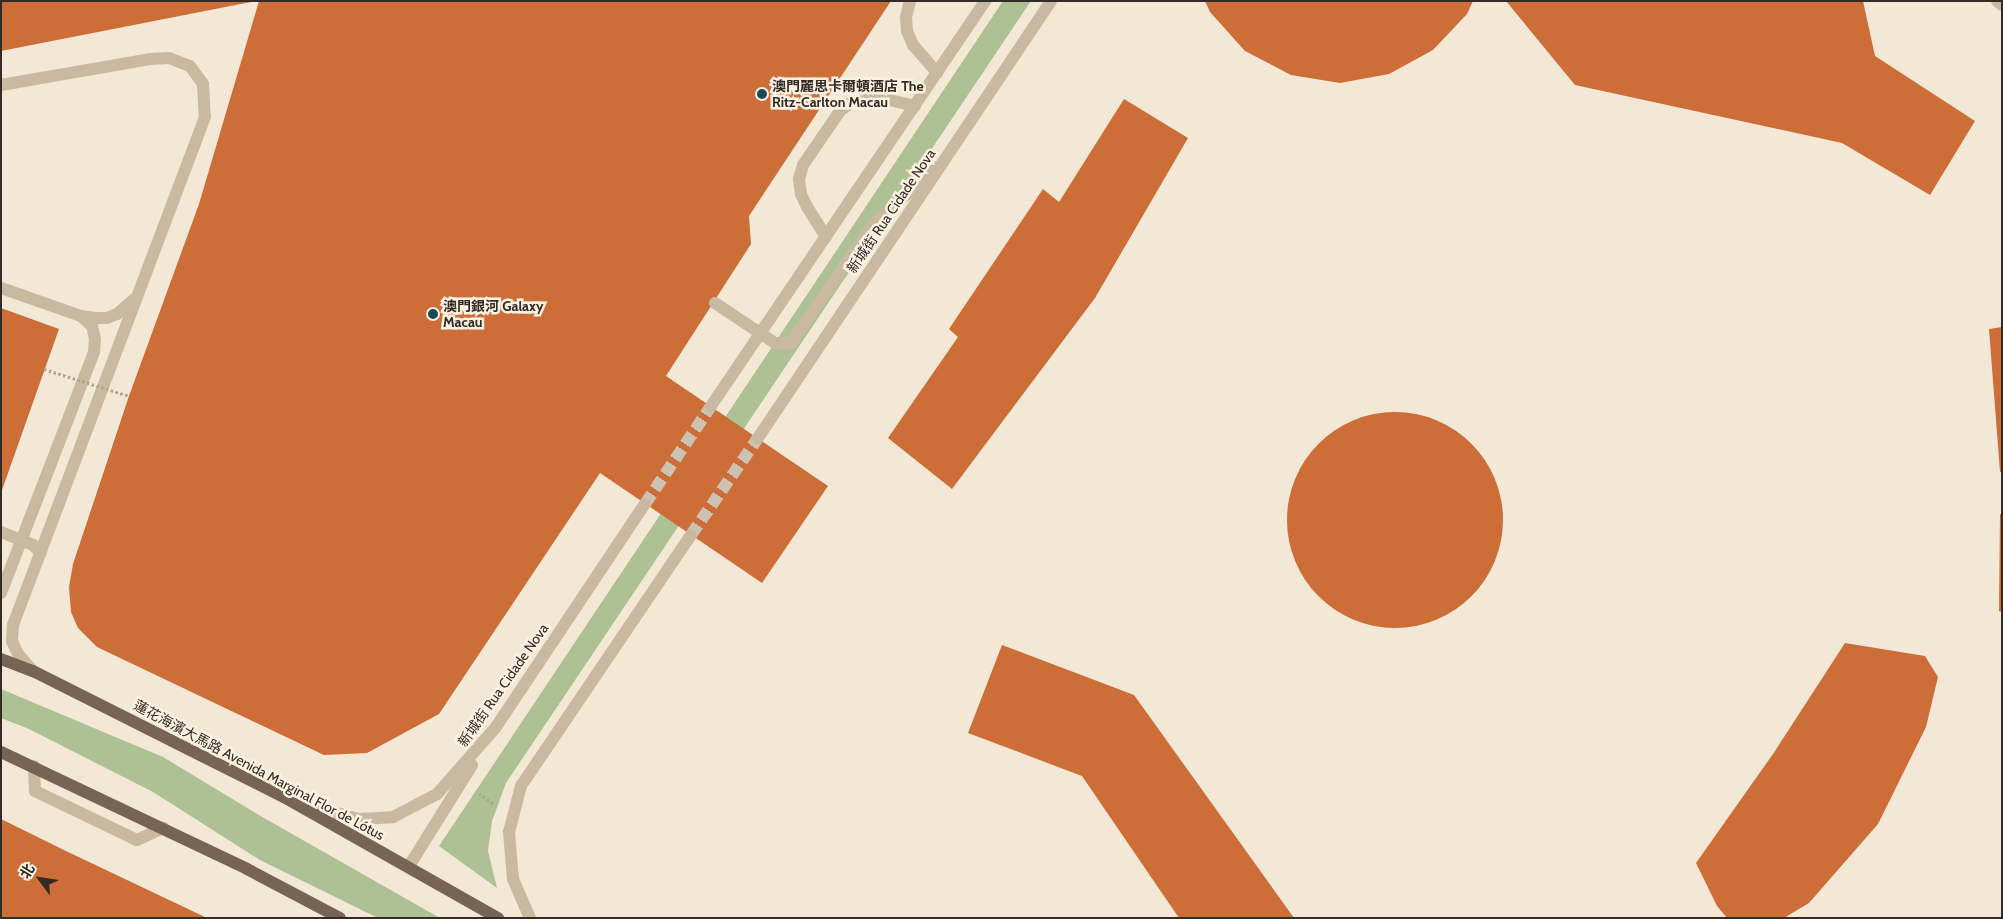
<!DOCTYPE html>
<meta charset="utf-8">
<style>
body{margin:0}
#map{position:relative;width:2003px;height:919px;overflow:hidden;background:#f2e8d5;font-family:Cabin,"Noto Sans SC",sans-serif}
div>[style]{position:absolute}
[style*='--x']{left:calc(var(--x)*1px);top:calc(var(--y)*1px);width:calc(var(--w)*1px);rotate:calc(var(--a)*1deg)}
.green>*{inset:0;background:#adc195}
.building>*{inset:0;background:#cd6e39}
.round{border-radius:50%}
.street-tunnel>*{height:12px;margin-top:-6px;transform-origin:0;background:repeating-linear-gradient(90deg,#ccc2b2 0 12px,transparent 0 18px)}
.path>*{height:3px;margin-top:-1.5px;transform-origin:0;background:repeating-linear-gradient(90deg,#b6a38c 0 2.5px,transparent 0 5px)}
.lane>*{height:12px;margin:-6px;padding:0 6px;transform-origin:6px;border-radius:6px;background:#cab9a1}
.street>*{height:12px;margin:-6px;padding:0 6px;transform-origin:6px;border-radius:6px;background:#cab9a1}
.primary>*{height:12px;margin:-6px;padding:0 6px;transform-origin:6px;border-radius:6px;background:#776454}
.path-bridge>*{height:3px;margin-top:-1.5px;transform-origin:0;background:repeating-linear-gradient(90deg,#b6a38c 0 2.5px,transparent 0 5px)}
.dots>*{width:14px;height:14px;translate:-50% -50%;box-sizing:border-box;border:2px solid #faf1e2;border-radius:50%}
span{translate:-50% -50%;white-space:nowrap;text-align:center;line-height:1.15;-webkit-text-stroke:5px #faf1e2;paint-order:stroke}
.poi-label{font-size:14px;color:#342b24;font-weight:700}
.left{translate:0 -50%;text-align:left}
.street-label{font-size:14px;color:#342b24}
.frame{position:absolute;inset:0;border:2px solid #342b24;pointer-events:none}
.north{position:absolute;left:15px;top:854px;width:50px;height:50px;-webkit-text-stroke:4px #faf1e2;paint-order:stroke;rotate:301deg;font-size:14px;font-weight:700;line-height:20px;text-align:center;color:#342b24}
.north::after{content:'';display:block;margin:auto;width:18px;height:22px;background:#342b24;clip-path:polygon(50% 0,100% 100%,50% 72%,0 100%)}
</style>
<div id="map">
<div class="green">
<div style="clip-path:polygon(1003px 1px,1031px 1px,506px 783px,492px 821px,488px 851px,497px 888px,439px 846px)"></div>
<div style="clip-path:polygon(1px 689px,163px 757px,264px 818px,440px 918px,378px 918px,260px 860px,153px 792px,29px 729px,1px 718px)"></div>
</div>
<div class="building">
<div style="clip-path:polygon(1px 1px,251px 1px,251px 2px,1px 51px)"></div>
<div style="clip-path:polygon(259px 1px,891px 1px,749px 216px,751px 244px,666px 376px,828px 486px,762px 583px,600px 473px,439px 714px,367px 753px,324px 755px,97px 647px,78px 628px,71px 612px,69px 587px,73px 564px,129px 396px,199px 204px)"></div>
<div style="clip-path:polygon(1205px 1px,1473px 1px,1467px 14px,1433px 50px,1389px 74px,1340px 83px,1291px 75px,1245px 51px,1210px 12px)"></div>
<div style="clip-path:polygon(1506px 1px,1863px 1px,1875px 56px,1975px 121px,1930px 195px,1842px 143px,1575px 85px)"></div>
<div style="clip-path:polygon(1124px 99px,1188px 138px,1095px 298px,952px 489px,888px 438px,958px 337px,949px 329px,1043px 189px,1059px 202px)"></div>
<div style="clip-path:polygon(1px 308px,59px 329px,2px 490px,1px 490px)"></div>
<div style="clip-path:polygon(2002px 327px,2002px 472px,2000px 472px,1989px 329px)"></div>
<div class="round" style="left:1287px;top:412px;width:216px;height:216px"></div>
<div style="clip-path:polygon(2000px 514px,2002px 514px,2002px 612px,1999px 611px)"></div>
<div style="clip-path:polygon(1845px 643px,1925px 656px,1938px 677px,1926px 727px,1878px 824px,1809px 903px,1784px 918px,1727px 918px,1717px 906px,1696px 863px,1773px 754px)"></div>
<div style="clip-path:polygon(1002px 645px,1134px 695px,1294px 918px,1179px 918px,1082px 776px,968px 733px)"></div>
<div style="clip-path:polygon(1px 819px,66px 851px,207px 918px,1px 918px)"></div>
</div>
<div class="street-tunnel">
<div style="--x:645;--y:504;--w:118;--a:-56"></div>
<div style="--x:691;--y:535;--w:118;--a:-55.4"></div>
</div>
<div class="path">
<div style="--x:479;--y:793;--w:19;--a:36"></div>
</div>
<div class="lane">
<div style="--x:910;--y:1;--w:16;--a:104"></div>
<div style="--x:906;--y:17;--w:14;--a:86"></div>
<div style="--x:907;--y:31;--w:15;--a:67"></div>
<div style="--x:913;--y:45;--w:37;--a:49"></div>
<div style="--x:1;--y:85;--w:151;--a:-9.9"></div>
<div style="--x:150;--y:59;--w:19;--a:-3"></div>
<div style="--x:169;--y:58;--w:22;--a:21"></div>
<div style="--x:190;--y:66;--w:22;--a:54"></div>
<div style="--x:203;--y:84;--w:33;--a:87"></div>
<div style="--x:205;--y:117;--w:543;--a:110.7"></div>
<div style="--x:13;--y:625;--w:16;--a:94"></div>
<div style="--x:12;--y:641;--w:14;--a:65"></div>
<div style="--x:18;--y:654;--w:23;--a:49"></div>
<div style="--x:826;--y:237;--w:36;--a:-122"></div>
<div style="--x:807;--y:207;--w:14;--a:-115"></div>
<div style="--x:801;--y:194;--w:15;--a:-98"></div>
<div style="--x:799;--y:179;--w:15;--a:-74"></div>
<div style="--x:803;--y:165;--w:65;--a:-55.6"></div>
<div style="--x:840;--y:111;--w:15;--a:-37"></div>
<div style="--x:852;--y:102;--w:15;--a:-16"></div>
<div style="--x:866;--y:98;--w:15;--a:0"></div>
<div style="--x:881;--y:98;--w:35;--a:13"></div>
<div style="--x:1;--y:288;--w:85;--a:19.3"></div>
<div style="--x:81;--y:316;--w:15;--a:8"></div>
<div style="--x:96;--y:318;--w:11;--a:0"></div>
<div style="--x:107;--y:318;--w:11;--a:-22"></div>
<div style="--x:117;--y:314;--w:23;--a:-41"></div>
<div style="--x:715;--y:303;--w:72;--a:33.7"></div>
<div style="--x:775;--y:343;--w:16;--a:0"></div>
<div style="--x:791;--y:343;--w:147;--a:-55.2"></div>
<div style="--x:875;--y:222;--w:84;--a:-41.1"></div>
<div style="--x:1;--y:532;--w:35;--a:22"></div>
<div style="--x:33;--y:545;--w:11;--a:45"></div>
<div style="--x:1;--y:593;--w:258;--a:-68.9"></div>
<div style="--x:94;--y:352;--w:13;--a:-86"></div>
<div style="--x:95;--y:339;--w:13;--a:-103"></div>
<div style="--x:92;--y:326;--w:15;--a:-138"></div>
<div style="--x:34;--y:766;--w:25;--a:88"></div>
<div style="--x:35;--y:791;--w:113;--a:25.7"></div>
<div style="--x:137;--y:840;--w:29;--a:-25"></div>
</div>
<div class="street">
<div style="--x:1997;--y:1;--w:6;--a:39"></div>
<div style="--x:711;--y:406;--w:489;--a:-55.9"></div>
<div style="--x:758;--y:438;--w:526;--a:-56.16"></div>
<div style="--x:298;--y:802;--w:62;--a:15.8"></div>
<div style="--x:358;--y:819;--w:35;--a:-3"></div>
<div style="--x:393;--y:817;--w:50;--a:-27.6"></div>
<div style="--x:437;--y:794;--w:89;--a:-48.6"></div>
<div style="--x:496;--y:727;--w:268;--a:-56.3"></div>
<div style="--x:409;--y:866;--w:119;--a:-58"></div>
<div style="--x:530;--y:918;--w:43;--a:-113.6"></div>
<div style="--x:513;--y:879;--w:47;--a:-94.9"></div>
<div style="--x:509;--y:832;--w:48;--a:-75.4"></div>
<div style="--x:521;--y:786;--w:303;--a:-55.9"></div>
</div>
<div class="primary">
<div style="--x:1;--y:659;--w:34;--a:21"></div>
<div style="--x:33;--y:671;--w:281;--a:26.7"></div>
<div style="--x:284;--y:797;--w:246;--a:29.5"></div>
<div style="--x:1;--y:752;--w:272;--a:25.4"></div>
<div style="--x:247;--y:869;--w:105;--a:27.8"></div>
</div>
<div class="path-bridge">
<div style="--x:44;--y:369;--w:89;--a:17.6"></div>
</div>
<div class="dots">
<div style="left:762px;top:94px;background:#184b57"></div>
<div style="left:433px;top:314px;background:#184b57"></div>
</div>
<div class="poi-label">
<span class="left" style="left:772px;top:94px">澳門麗思卡爾頓酒店 The<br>Ritz-Carlton Macau</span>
<span class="left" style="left:443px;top:314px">澳門銀河 Galaxy<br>Macau</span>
</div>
<div class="street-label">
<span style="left:891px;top:211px;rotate:-56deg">新城街 Rua Cidade Nova</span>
<span style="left:503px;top:685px;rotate:-55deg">新城街 Rua Cidade Nova</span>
<span style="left:259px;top:770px;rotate:28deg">蓮花海濱大馬路 Avenida Marginal Flor de Lótus</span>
</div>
<div class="frame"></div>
<div class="north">北</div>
</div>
